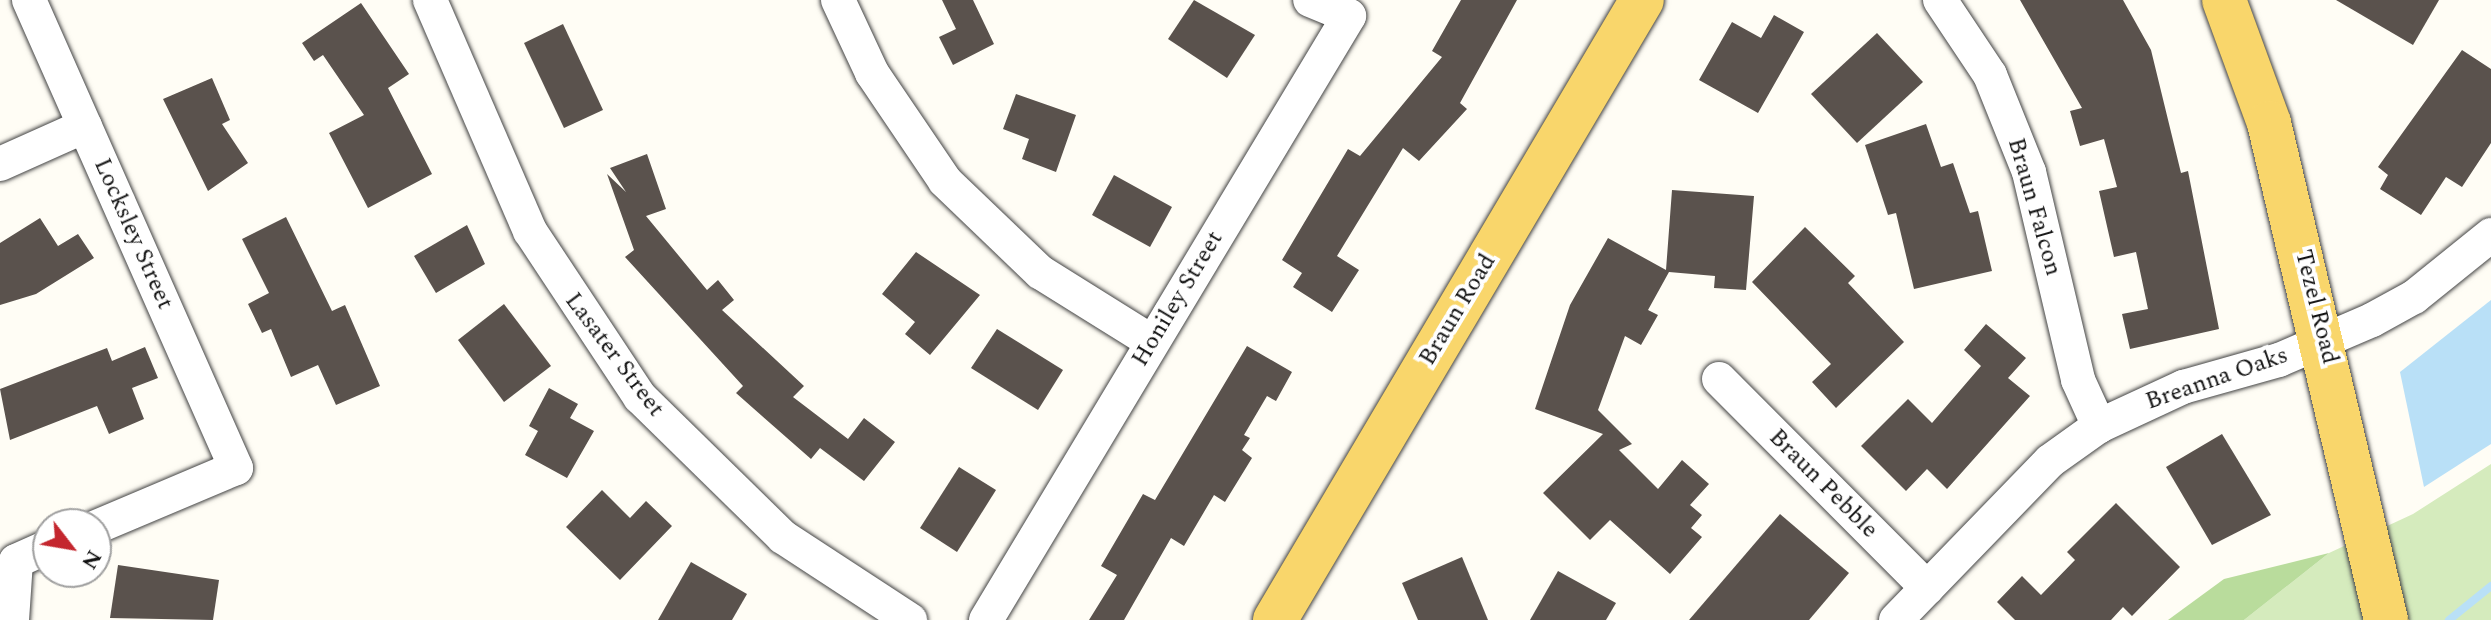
<!DOCTYPE html>
<style>
body{margin:0}
#map{position:relative;width:2491px;height:620px;overflow:hidden;background:#fffdf5;font-family:Spectral,serif}
div>[style]{position:absolute}
[style*='--x']{left:calc(var(--x)*1px);top:calc(var(--y)*1px);width:calc(var(--w)*1px);rotate:calc(var(--a)*1deg)}
.green>*{inset:0;background:#d5ebbd}
.forest>*{inset:0;background:#b9dc9c}
.water>*{inset:0;background:#b9e0f7}
.stream>*{height:8px;margin:-4px;padding:0 4px;transform-origin:4px;border-radius:4px;background:#b9e0f7}
.building>*{inset:0;background:#5a524d}
.roads{filter:drop-shadow(0 0 2px #444) drop-shadow(0 0 2px #444)}
.minor>*{height:34px;margin:-17px;padding:0 17px;transform-origin:17px;border-radius:17px;background:#fff}
.major>*{height:44px;margin:-22px;padding:0 22px;transform-origin:22px;border-radius:22px;background:#f9d66b}
span{translate:-50% -50%;white-space:nowrap;text-align:center;line-height:1.15;-webkit-text-stroke:8px #fff;paint-order:stroke}
.street-label{font-size:24px;color:#111}
.north{position:absolute;left:32px;top:508px;width:80px;height:80px;box-sizing:border-box;background:#fff;border:2px solid #a0a0a0;border-radius:50%;rotate:121deg;font-size:22px;font-weight:700;line-height:32px;text-align:center;color:#111}
.north::after{content:'';display:block;margin:auto;width:28px;height:36px;background:#c4262e;clip-path:polygon(50% 0,100% 100%,50% 72%,0 100%)}
</style>
<div id="map">
<div class="green">
<div style="clip-path:polygon(2491px 464px,2491px 620px,2244px 620px,2329px 553px,2413px 514px)"></div>
</div>
<div class="forest">
<div style="clip-path:polygon(2329px 553px,2244px 620px,2168px 620px,2224px 579px)"></div>
</div>
<div class="water">
<div style="clip-path:polygon(2491px 300px,2491px 444px,2424px 487px,2400px 372px)"></div>
</div>
<div class="stream">
<div style="--x:2449;--y:620;--w:54;--a:-39"></div>
</div>
<div class="building">
<div style="clip-path:polygon(942px 0,973px 0,994px 44px,953px 65px,939px 37px,956px 29px)"></div>
<div style="clip-path:polygon(1194px 0,1255px 35px,1227px 78px,1168px 39px)"></div>
<div style="clip-path:polygon(1461px 0,1517px 0,1460px 103px,1467px 109px,1419px 161px,1403px 148px,1337px 256px,1359px 270px,1332px 312px,1293px 287px,1302px 273px,1282px 260px,1348px 149px,1360px 156px,1442px 57px,1432px 51px)"></div>
<div style="clip-path:polygon(2020px 0,2123px 0,2151px 50px,2181px 173px,2188px 171px,2219px 329px,2130px 349px,2122px 314px,2148px 309px,2136px 252px,2114px 257px,2099px 191px,2117px 187px,2104px 139px,2080px 146px,2070px 111px,2082px 108px)"></div>
<div style="clip-path:polygon(2336px 0,2439px 0,2413px 45px)"></div>
<div style="clip-path:polygon(361px 3px,409px 74px,388px 88px,432px 174px,368px 208px,329px 133px,364px 115px,323px 55px,314px 61px,302px 43px)"></div>
<div style="clip-path:polygon(1774px 15px,1804px 32px,1758px 113px,1699px 80px,1732px 22px,1761px 38px)"></div>
<div style="clip-path:polygon(563px 24px,603px 110px,564px 128px,524px 43px)"></div>
<div style="clip-path:polygon(1877px 33px,1923px 82px,1857px 143px,1811px 94px)"></div>
<div style="clip-path:polygon(2462px 50px,2491px 69px,2491px 143px,2462px 187px,2446px 177px,2421px 215px,2380px 189px,2388px 175px,2378px 167px)"></div>
<div style="clip-path:polygon(212px 78px,230px 120px,222px 124px,248px 163px,208px 191px,163px 99px)"></div>
<div style="clip-path:polygon(1016px 94px,1076px 115px,1056px 172px,1022px 159px,1029px 139px,1003px 129px)"></div>
<div style="clip-path:polygon(1926px 124px,1941px 167px,1953px 163px,1970px 213px,1978px 211px,1992px 271px,1914px 289px,1896px 213px,1888px 215px,1865px 145px)"></div>
<div style="clip-path:polygon(647px 154px,666px 209px,646px 216px,707px 290px,718px 280px,734px 300px,722px 310px,804px 386px,793px 397px,848px 439px,864px 418px,895px 442px,864px 481px,820px 448px,811px 459px,736px 393px,743px 386px,625px 257px,634px 250px,607px 174px,626px 192px,610px 168px)"></div>
<div style="clip-path:polygon(1114px 175px,1172px 207px,1150px 247px,1092px 215px)"></div>
<div style="clip-path:polygon(1672px 190px,1754px 196px,1746px 290px,1714px 288px,1715px 276px,1669px 272px,1648px 310px,1658px 315px,1641px 345px,1625px 336px,1598px 410px,1632px 444px,1619px 450px,1658px 489px,1682px 460px,1709px 484px,1690px 505px,1702px 515px,1691px 528px,1702px 537px,1670px 574px,1610px 520px,1590px 540px,1543px 493px,1603px 434px,1535px 409px,1570px 305px,1608px 238px,1666px 270px)"></div>
<div style="clip-path:polygon(286px 217px,332px 311px,345px 305px,380px 386px,336px 405px,318px 365px,291px 377px,271px 329px,262px 333px,248px 304px,269px 293px,242px 239px)"></div>
<div style="clip-path:polygon(40px 218px,58px 246px,78px 234px,94px 258px,36px 294px,0 305px,0 243px)"></div>
<div style="clip-path:polygon(467px 225px,485px 264px,436px 293px,414px 256px)"></div>
<div style="clip-path:polygon(1805px 227px,1855px 276px,1848px 283px,1904px 342px,1836px 408px,1812px 382px,1831px 364px,1752px 282px)"></div>
<div style="clip-path:polygon(916px 252px,980px 295px,930px 355px,905px 334px,915px 322px,882px 294px)"></div>
<div style="clip-path:polygon(504px 304px,551px 366px,504px 402px,458px 340px)"></div>
<div style="clip-path:polygon(1986px 324px,2026px 358px,2008px 378px,2030px 396px,1947px 489px,1927px 469px,1906px 491px,1861px 446px,1908px 399px,1932px 423px,1981px 366px,1964px 350px)"></div>
<div style="clip-path:polygon(997px 329px,1063px 370px,1038px 410px,971px 368px)"></div>
<div style="clip-path:polygon(1247px 346px,1292px 372px,1276px 401px,1267px 396px,1244px 435px,1250px 438px,1242px 450px,1252px 458px,1225px 502px,1214px 495px,1184px 546px,1171px 538px,1124px 620px,1089px 620px,1117px 575px,1101px 566px,1143px 494px,1155px 500px)"></div>
<div style="clip-path:polygon(145px 347px,158px 378px,132px 388px,144px 419px,109px 434px,97px 406px,10px 440px,0 389px,107px 348px,112px 361px)"></div>
<div style="clip-path:polygon(549px 388px,578px 404px,570px 418px,594px 431px,567px 478px,525px 455px,538px 431px,529px 426px)"></div>
<div style="clip-path:polygon(2222px 434px,2271px 515px,2212px 545px,2166px 467px)"></div>
<div style="clip-path:polygon(959px 467px,996px 490px,957px 552px,920px 528px)"></div>
<div style="clip-path:polygon(602px 490px,630px 518px,646px 501px,672px 526px,620px 580px,566px 527px)"></div>
<div style="clip-path:polygon(2116px 503px,2180px 567px,2132px 616px,2123px 607px,2111px 620px,2015px 620px,1997px 602px,2022px 576px,2041px 595px,2075px 560px,2067px 552px)"></div>
<div style="clip-path:polygon(1780px 514px,1849px 573px,1809px 620px,1689px 620px)"></div>
<div style="clip-path:polygon(1462px 557px,1488px 620px,1418px 620px,1402px 583px)"></div>
<div style="clip-path:polygon(691px 562px,747px 594px,732px 620px,658px 620px)"></div>
<div style="clip-path:polygon(118px 565px,219px 580px,213px 620px,110px 618px)"></div>
<div style="clip-path:polygon(1558px 571px,1616px 603px,1606px 620px,1530px 620px)"></div>
</div>
<div class="roads">
<div class="minor">
<div style="--x:29;--y:0;--w:512;--a:66.14"></div>
<div style="--x:236;--y:468;--w:152;--a:157.1"></div>
<div style="--x:430;--y:0;--w:252;--a:66.6"></div>
<div style="--x:530;--y:231;--w:199;--a:56.5"></div>
<div style="--x:640;--y:397;--w:200;--a:44.4"></div>
<div style="--x:783;--y:537;--w:152;--a:33.2"></div>
<div style="--x:838;--y:0;--w:81;--a:65"></div>
<div style="--x:872;--y:73;--w:130;--a:55.9"></div>
<div style="--x:945;--y:181;--w:132;--a:43.8"></div>
<div style="--x:1040;--y:272;--w:132;--a:32"></div>
<div style="--x:1940;--y:0;--w:90;--a:56.3"></div>
<div style="--x:1990;--y:75;--w:105;--a:68.1"></div>
<div style="--x:2029;--y:172;--w:214;--a:76.7"></div>
<div style="--x:2078;--y:380;--w:51;--a:65.5"></div>
<div style="--x:0;--y:164;--w:93;--a:-24.1"></div>
<div style="--x:1719;--y:379;--w:295;--a:45.1"></div>
<div style="--x:12;--y:620;--w:59;--a:-86.1"></div>
<div style="--x:16;--y:561;--w:35;--a:-24"></div>
<div style="--x:986;--y:620;--w:705;--a:-58.99"></div>
<div style="--x:1349;--y:16;--w:42;--a:-157.7"></div>
<div style="--x:1896;--y:620;--w:221;--a:-45.9"></div>
<div style="--x:2050;--y:461;--w:60;--a:-35.5"></div>
<div style="--x:2099;--y:426;--w:93;--a:-24.9"></div>
<div style="--x:2183;--y:387;--w:100;--a:-15.7"></div>
<div style="--x:2279;--y:360;--w:101;--a:-23.3"></div>
<div style="--x:2372;--y:320;--w:48;--a:-28.7"></div>
<div style="--x:2414;--y:297;--w:99;--a:-38.8"></div>
</div>
<div class="major">
<div style="--x:2224;--y:0;--w:131;--a:69.9"></div>
<div style="--x:2269;--y:123;--w:511;--a:76.75"></div>
<div style="--x:1275;--y:620;--w:720;--a:-59.38"></div>
</div>
</div>
<div class="street-label">
<span style="left:2034px;top:207px;rotate:74deg">Braun Falcon</span>
<span style="left:133px;top:234px;rotate:66deg">Locksley Street</span>
<span style="left:1178px;top:299px;rotate:-59deg">Honiley Street</span>
<span style="left:2316px;top:307px;rotate:76deg">Tezel Road</span>
<span style="left:1458px;top:310px;rotate:-59deg">Braun Road</span>
<span style="left:614px;top:355px;rotate:53deg">Lasater Street</span>
<span style="left:2217px;top:379px;rotate:-19deg">Breanna Oaks</span>
<span style="left:1823px;top:484px;rotate:45deg">Braun Pebble</span>
</div>
<div class="north">N</div>
</div>
